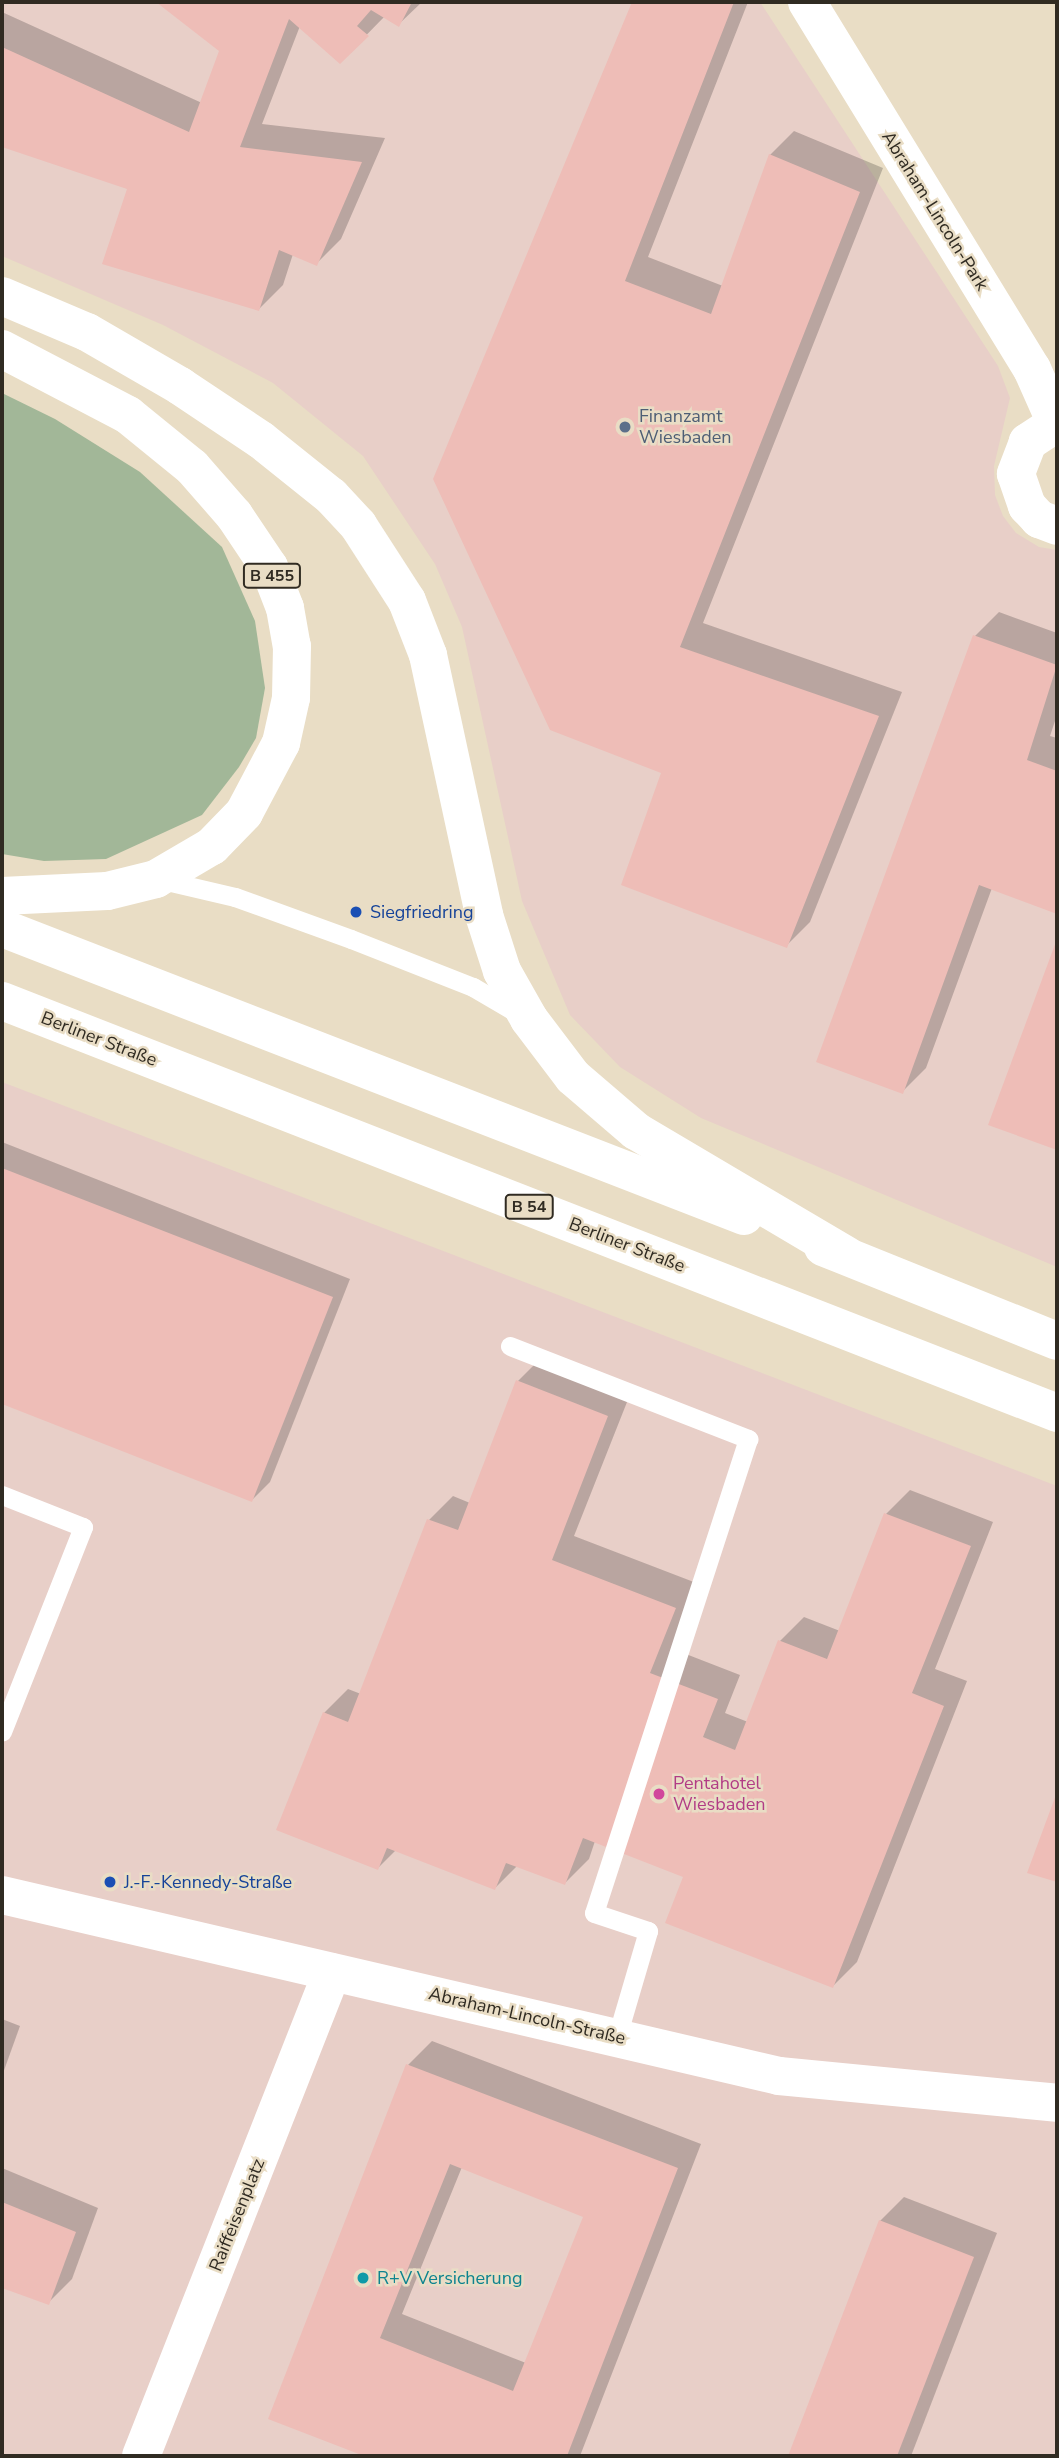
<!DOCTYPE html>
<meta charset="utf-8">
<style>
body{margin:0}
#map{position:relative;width:1059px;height:2458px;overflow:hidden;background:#e9ddc5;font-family:"Nunito Sans",sans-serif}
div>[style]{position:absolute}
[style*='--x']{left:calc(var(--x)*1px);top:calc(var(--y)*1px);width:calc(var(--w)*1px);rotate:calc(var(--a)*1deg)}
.commercial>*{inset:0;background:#e8cfc8}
.green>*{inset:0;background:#a2b798}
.shadow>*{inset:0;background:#0003}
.building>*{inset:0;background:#eebdb7}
.lane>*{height:19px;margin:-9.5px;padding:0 9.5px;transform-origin:9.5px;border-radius:9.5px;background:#fff}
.street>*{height:38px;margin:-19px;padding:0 19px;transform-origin:19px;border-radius:19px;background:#fff}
.highway>*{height:38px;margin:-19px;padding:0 19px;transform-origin:19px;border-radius:19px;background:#fff}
.dots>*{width:19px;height:19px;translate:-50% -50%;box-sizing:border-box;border:4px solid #e9ddc5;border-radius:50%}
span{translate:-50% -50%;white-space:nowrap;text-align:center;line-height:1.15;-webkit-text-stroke:5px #e9ddc5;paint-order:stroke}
.shield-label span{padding:2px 5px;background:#e9ddc5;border:2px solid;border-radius:5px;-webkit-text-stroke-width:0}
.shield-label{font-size:16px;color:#302b22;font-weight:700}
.street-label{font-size:18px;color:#302b22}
.service-label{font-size:18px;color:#4e5e75}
.left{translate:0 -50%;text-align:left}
.transit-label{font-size:18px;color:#164399}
.hotel-label{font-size:18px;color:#b23c85}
.culture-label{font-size:18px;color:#0d838f}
.frame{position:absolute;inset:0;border:4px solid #302b22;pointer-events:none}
</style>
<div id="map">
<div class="commercial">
<div style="clip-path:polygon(2px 2px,760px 2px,998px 366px,1010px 398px,994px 466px,995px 495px,1003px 516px,1016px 533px,1039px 547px,1057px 550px,1057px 1267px,701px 1118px,620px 1067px,570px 1015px,522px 901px,462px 627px,435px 564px,363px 456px,273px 383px,163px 325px,2px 256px)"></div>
<div style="clip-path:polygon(2px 1082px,1057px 1486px,1057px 2456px,2px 2456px)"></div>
</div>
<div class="green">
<div style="clip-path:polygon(2px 393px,55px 419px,140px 472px,222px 547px,255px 621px,265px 688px,256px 738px,239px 767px,202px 815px,106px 859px,44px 861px,2px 854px)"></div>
</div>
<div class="shadow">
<div style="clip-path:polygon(159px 2px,422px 2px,399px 24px,385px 16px,340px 62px,300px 26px,262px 124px,385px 138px,341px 239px,317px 263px,293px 254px,283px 285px,259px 309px,129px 188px,2px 145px,2px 12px,202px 103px,221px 50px)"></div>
<div style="clip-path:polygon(634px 2px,748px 2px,648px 257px,723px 286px,770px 155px,794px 131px,883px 168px,703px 623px,902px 692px,810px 922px,786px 946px,663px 772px,435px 479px)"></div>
<div style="clip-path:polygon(999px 612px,1057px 633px,1057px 715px,1050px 736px,1057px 738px,1057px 912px,992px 888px,926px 1068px,902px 1092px,975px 636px)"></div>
<div style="clip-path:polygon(1057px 943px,1057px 1148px,991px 1124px)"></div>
<div style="clip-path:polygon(2px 1142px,350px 1279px,270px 1482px,252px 1500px,2px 1402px)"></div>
<div style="clip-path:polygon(542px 1357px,631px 1392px,574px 1536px,699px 1584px,673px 1649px,740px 1675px,725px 1713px,748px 1722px,780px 1641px,804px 1617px,840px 1631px,886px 1514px,910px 1490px,993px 1522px,935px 1669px,967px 1681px,857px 1962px,833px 1986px,685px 1876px,595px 1841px,589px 1859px,565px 1883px,518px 1865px,495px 1888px,396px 1850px,378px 1868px,324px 1713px,348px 1689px,361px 1694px,429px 1520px,453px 1496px,470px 1503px,518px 1381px)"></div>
<div style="clip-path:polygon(2px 2019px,20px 2026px,2px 2076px)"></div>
<div style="clip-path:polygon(evenodd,432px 2041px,701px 2144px,580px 2456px,369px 2456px,270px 2418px,408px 2065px,432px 2041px,462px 2167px,585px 2216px,526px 2363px,402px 2314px,462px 2167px)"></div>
<div style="clip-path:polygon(2px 2168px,98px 2208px,72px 2279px,48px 2303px,2px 2286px)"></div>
<div style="clip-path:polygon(904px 2197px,997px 2233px,911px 2456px,790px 2456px,880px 2221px)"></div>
</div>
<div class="building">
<div style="clip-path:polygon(156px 2px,412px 2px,399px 27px,371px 10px,357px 26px,369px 36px,340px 64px,289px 19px,240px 147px,362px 162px,317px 266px,279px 250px,259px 311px,102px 264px,127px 189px,2px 147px,2px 47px,189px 132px,219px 51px)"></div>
<div style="clip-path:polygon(632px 2px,734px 2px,625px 281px,711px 314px,769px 154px,860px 192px,680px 647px,879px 716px,787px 948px,621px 885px,661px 773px,550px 730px,433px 479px)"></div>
<div style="clip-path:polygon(973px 635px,1057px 665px,1027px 760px,1057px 771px,1057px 914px,979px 885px,903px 1094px,816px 1062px)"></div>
<div style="clip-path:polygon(1057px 939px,1057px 1150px,988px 1125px)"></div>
<div style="clip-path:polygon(2px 1168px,333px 1297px,252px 1502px,2px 1404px)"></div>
<div style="clip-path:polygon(516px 1380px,608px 1416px,552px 1560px,676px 1608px,650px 1673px,718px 1699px,703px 1737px,735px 1750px,778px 1640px,827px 1659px,884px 1513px,971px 1546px,912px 1693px,944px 1706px,833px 1988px,665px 1923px,683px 1877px,583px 1838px,565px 1885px,506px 1863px,495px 1890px,387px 1848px,378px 1870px,276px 1830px,323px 1712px,348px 1722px,427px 1519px,458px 1530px)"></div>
<div style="clip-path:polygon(1057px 1792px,1057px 1882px,1027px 1873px)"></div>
<div style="clip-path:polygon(evenodd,406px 2064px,678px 2168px,567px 2456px,364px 2456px,268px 2419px,406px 2064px,450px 2164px,583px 2217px,513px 2391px,380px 2338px,450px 2164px)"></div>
<div style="clip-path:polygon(2px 2202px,76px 2232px,49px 2305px,2px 2288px)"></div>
<div style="clip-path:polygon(879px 2220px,974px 2257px,897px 2456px,788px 2456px)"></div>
</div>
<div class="lane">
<div style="--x:158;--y:879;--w:79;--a:13.2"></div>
<div style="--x:235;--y:897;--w:123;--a:19.9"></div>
<div style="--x:351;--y:939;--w:131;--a:21.5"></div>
<div style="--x:473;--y:987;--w:53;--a:30.4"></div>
<div style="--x:510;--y:1346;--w:256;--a:21.3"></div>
<div style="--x:748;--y:1439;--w:498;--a:108"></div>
<div style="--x:594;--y:1913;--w:57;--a:18.4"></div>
<div style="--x:648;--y:1931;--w:109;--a:106.4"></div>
<div style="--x:2;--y:1495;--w:87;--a:21.6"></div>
<div style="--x:83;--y:1527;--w:220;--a:111.6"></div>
</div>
<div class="street">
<div style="--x:807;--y:2;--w:430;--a:58.5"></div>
<div style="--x:1032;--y:369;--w:59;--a:66"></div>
<div style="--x:1057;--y:423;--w:35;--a:147"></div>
<div style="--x:1028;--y:442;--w:34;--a:111"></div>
<div style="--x:1016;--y:474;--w:34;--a:71"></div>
<div style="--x:1027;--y:506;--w:18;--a:47"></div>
<div style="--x:1039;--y:519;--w:19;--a:21"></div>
<div style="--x:2;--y:1895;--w:798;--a:13.11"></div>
<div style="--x:779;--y:2076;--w:279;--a:5.5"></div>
<div style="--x:141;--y:2456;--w:520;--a:-68.46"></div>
</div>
<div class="highway">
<div style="--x:2;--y:296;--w:92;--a:23"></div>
<div style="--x:87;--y:332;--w:108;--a:30.1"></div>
<div style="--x:180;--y:386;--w:97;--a:33.7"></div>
<div style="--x:261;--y:440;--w:90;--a:38.7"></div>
<div style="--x:331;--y:496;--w:40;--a:47"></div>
<div style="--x:358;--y:525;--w:90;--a:57.2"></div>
<div style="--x:407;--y:601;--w:58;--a:68.7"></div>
<div style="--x:428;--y:655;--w:266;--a:77.8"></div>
<div style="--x:484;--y:915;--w:59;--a:72.2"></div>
<div style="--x:502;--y:971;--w:55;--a:60.6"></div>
<div style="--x:529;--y:1019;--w:73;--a:52.8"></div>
<div style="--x:573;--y:1077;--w:83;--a:40.6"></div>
<div style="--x:636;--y:1131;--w:245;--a:30.6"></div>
<div style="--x:2;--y:349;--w:142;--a:27.6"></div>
<div style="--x:128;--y:415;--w:82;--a:39.1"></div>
<div style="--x:192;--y:467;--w:64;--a:48.8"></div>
<div style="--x:234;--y:515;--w:63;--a:56.1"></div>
<div style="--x:269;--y:567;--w:44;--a:68.7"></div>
<div style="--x:285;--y:608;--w:39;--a:80"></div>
<div style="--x:292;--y:646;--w:52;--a:91.1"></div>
<div style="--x:291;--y:698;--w:46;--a:102.5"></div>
<div style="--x:281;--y:743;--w:79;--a:117.9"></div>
<div style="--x:244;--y:813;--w:46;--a:134.1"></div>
<div style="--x:212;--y:846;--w:65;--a:149.5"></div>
<div style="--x:156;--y:879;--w:50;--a:166.2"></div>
<div style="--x:107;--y:891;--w:105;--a:177.3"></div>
<div style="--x:2;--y:928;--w:796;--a:21.21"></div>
<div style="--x:2;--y:1001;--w:1133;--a:21.33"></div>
<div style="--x:823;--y:1247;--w:252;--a:21.9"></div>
</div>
<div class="dots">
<div style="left:625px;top:427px;background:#5c6f8a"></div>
<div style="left:356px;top:912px;background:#1a4fb4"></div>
<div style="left:659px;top:1794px;background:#d1479c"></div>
<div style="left:110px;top:1882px;background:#1a4fb4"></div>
<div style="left:363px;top:2278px;background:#0f9aa8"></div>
</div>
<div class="shield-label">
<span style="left:272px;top:576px">B 455</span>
<span style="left:529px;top:1207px">B 54</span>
</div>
<div class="street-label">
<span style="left:935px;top:211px;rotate:58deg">Abraham-Lincoln-Park</span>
<span style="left:99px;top:1039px;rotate:21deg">Berliner Straße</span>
<span style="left:627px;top:1245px;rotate:21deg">Berliner Straße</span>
<span style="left:527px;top:2016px;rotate:13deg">Abraham-Lincoln-Straße</span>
<span style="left:237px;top:2215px;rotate:-68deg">Raiffeisenplatz</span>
</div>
<div class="service-label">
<span class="left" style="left:639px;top:427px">Finanzamt<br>Wiesbaden</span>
</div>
<div class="transit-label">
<span class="left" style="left:370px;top:912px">Siegfriedring</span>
<span class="left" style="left:124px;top:1882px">J.-F.-Kennedy-Straße</span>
</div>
<div class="hotel-label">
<span class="left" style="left:673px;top:1794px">Pentahotel<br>Wiesbaden</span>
</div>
<div class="culture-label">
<span class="left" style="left:377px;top:2278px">R+V Versicherung</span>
</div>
<div class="frame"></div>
</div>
